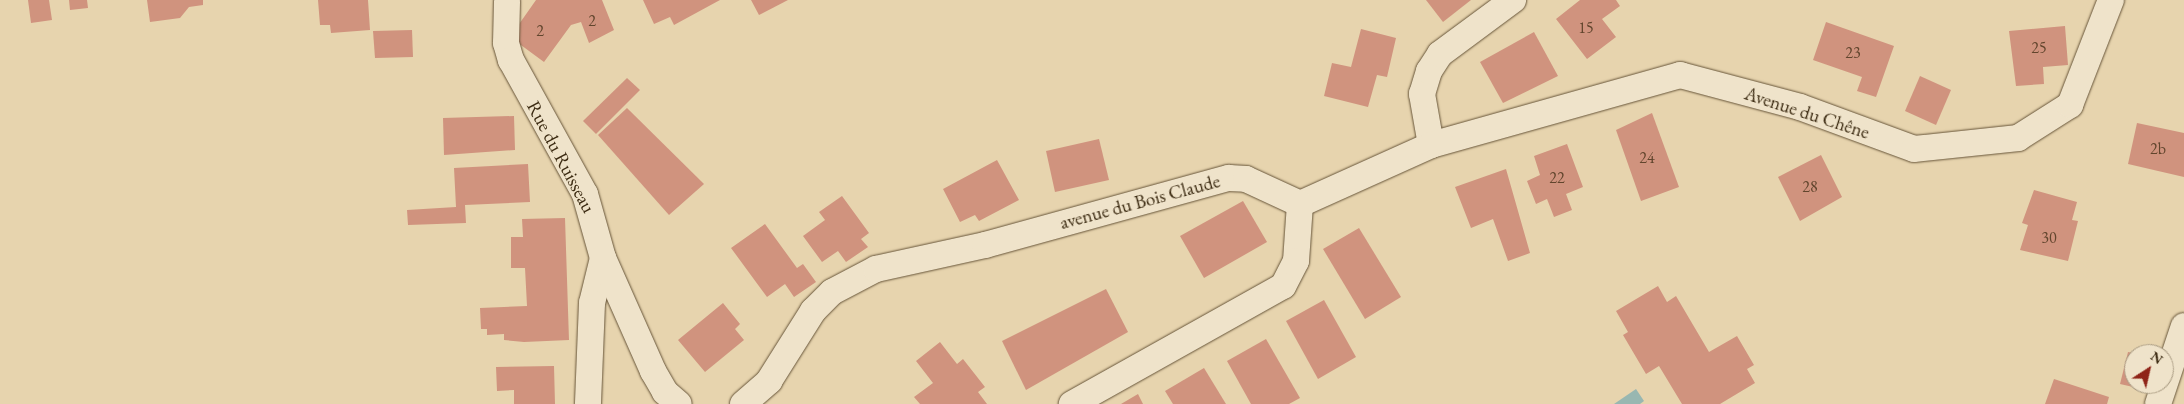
<!DOCTYPE html>
<meta charset="utf-8">
<style>
body{margin:0}
#map{position:relative;width:2184px;height:404px;overflow:hidden;background:#e7d4ae;font-family:"EB Garamond",serif}
div>[style]{position:absolute}
[style*='--x']{left:calc(var(--x)*1px);top:calc(var(--y)*1px);width:calc(var(--w)*1px);rotate:calc(var(--a)*1deg)}
.water>*{inset:0;background:#98b7b1}
.building>*{inset:0;background:#d0937e}
.roads{filter:drop-shadow(0 0 1px #675539) drop-shadow(0 0 1px #675539)}
.street>*{height:26px;margin:-13px;padding:0 13px;transform-origin:13px;border-radius:13px;background:#efe3ca}
span{translate:-50% -50%;white-space:nowrap;text-align:center;line-height:1.15;-webkit-text-stroke:4px #efe3ca;paint-order:stroke}
.number-label{font-size:16px;color:#61452d}
.number-label span{-webkit-text-stroke-width:0}
.street-label{font-size:19px;color:#3c2b12}
.north{position:absolute;left:2124px;top:344px;width:50px;height:50px;box-sizing:border-box;background:#efe3ca;border:1px solid #a79980;border-radius:50%;rotate:35deg;font-size:14px;font-weight:700;line-height:20px;text-align:center;color:#3c2b12}
.north::after{content:'';display:block;margin:auto;width:18px;height:22px;background:#8f2418;clip-path:polygon(50% 0,100% 100%,50% 72%,0 100%)}
</style>
<div id="map">
<div class="water">
<div style="clip-path:polygon(1636px 389px,1644px 401px,1640px 404px,1614px 404px)"></div>
</div>
<div class="building">
<div style="clip-path:polygon(28px 0,49px 0,52px 20px,31px 23px)"></div>
<div style="clip-path:polygon(69px 0,87px 0,88px 8px,70px 10px)"></div>
<div style="clip-path:polygon(147px 0,203px 0,203px 5px,189px 7px,180px 18px,150px 22px)"></div>
<div style="clip-path:polygon(318px 0,368px 0,370px 30px,331px 33px,330px 25px,320px 25px)"></div>
<div style="clip-path:polygon(536px 0,602px 0,614px 30px,589px 43px,581px 22px,571px 25px,544px 62px,510px 37px)"></div>
<div style="clip-path:polygon(643px 0,720px 0,674px 25px,670px 17px,654px 24px)"></div>
<div style="clip-path:polygon(751px 0,788px 0,759px 15px)"></div>
<div style="clip-path:polygon(1426px 0,1471px 0,1443px 22px)"></div>
<div style="clip-path:polygon(1580px 0,1616px 0,1620px 6px,1602px 19px,1616px 37px,1587px 59px,1556px 19px)"></div>
<div style="clip-path:polygon(1826px 22px,1894px 46px,1876px 97px,1857px 91px,1862px 77px,1813px 60px)"></div>
<div style="clip-path:polygon(2065px 26px,2068px 65px,2043px 67px,2044px 84px,2016px 86px,2009px 31px)"></div>
<div style="clip-path:polygon(1361px 29px,1396px 38px,1387px 77px,1377px 75px,1368px 107px,1324px 96px,1332px 63px,1351px 67px)"></div>
<div style="clip-path:polygon(412px 30px,413px 57px,375px 58px,373px 31px)"></div>
<div style="clip-path:polygon(1534px 32px,1558px 76px,1503px 103px,1480px 62px)"></div>
<div style="clip-path:polygon(1920px 76px,1951px 90px,1936px 125px,1905px 111px)"></div>
<div style="clip-path:polygon(627px 78px,640px 90px,596px 134px,583px 121px)"></div>
<div style="clip-path:polygon(627px 108px,704px 184px,669px 215px,598px 135px)"></div>
<div style="clip-path:polygon(1652px 113px,1679px 187px,1641px 201px,1616px 130px)"></div>
<div style="clip-path:polygon(514px 116px,515px 150px,444px 155px,443px 118px)"></div>
<div style="clip-path:polygon(2137px 123px,2184px 133px,2184px 177px,2128px 164px)"></div>
<div style="clip-path:polygon(1099px 139px,1109px 180px,1055px 192px,1046px 151px)"></div>
<div style="clip-path:polygon(1567px 144px,1583px 187px,1566px 194px,1572px 210px,1554px 217px,1547px 199px,1536px 204px,1527px 181px,1540px 175px,1534px 156px)"></div>
<div style="clip-path:polygon(1821px 155px,1842px 197px,1800px 221px,1778px 177px)"></div>
<div style="clip-path:polygon(997px 160px,1019px 200px,979px 221px,975px 215px,960px 222px,943px 189px)"></div>
<div style="clip-path:polygon(528px 164px,530px 202px,465px 205px,466px 223px,408px 225px,407px 210px,456px 207px,454px 168px)"></div>
<div style="clip-path:polygon(1506px 169px,1530px 253px,1508px 261px,1493px 219px,1471px 228px,1455px 187px)"></div>
<div style="clip-path:polygon(2034px 190px,2077px 202px,2072px 220px,2078px 221px,2068px 261px,2020px 250px,2028px 225px,2022px 223px)"></div>
<div style="clip-path:polygon(842px 196px,869px 233px,861px 239px,868px 247px,846px 262px,838px 251px,822px 262px,803px 236px,825px 220px,819px 212px)"></div>
<div style="clip-path:polygon(1243px 201px,1267px 242px,1204px 278px,1180px 236px)"></div>
<div style="clip-path:polygon(565px 218px,569px 340px,524px 342px,504px 340px,504px 334px,487px 335px,487px 329px,481px 329px,480px 308px,527px 306px,525px 268px,511px 268px,511px 237px,523px 237px,522px 219px)"></div>
<div style="clip-path:polygon(765px 224px,797px 268px,803px 264px,816px 282px,794px 297px,785px 284px,767px 297px,731px 248px)"></div>
<div style="clip-path:polygon(1359px 228px,1401px 297px,1365px 319px,1323px 249px)"></div>
<div style="clip-path:polygon(1658px 286px,1667px 302px,1676px 296px,1709px 352px,1737px 336px,1754px 365px,1747px 369px,1755px 383px,1720px 404px,1682px 404px,1659px 366px,1646px 374px,1623px 335px,1628px 332px,1616px 311px)"></div>
<div style="clip-path:polygon(1106px 289px,1128px 332px,1026px 390px,1002px 341px)"></div>
<div style="clip-path:polygon(1324px 300px,1356px 357px,1318px 379px,1286px 321px)"></div>
<div style="clip-path:polygon(723px 303px,740px 324px,735px 329px,744px 340px,705px 372px,678px 340px)"></div>
<div style="clip-path:polygon(1266px 339px,1300px 398px,1289px 404px,1251px 404px,1227px 361px)"></div>
<div style="clip-path:polygon(940px 342px,957px 364px,963px 359px,985px 387px,978px 392px,987px 404px,920px 404px,914px 397px,933px 383px,916px 361px)"></div>
<div style="clip-path:polygon(2128px 352px,2134px 353px,2134px 384px,2143px 384px,2142px 389px,2120px 384px)"></div>
<div style="clip-path:polygon(554px 366px,555px 404px,514px 404px,514px 390px,497px 391px,496px 367px)"></div>
<div style="clip-path:polygon(1204px 368px,1226px 404px,1173px 404px,1165px 391px)"></div>
<div style="clip-path:polygon(2054px 379px,2109px 397px,2107px 404px,2045px 404px)"></div>
<div style="clip-path:polygon(1138px 394px,1143px 404px,1121px 404px)"></div>
</div>
<div class="roads">
<div class="street">
<div style="--x:507;--y:2;--w:41;--a:91.4"></div>
<div style="--x:506;--y:43;--w:18;--a:74"></div>
<div style="--x:511;--y:60;--w:153;--a:61.1"></div>
<div style="--x:585;--y:194;--w:66;--a:74.3"></div>
<div style="--x:603;--y:258;--w:46;--a:103.7"></div>
<div style="--x:592;--y:303;--w:101;--a:92.3"></div>
<div style="--x:1431;--y:145;--w:52;--a:-100"></div>
<div style="--x:1422;--y:94;--w:24;--a:-73"></div>
<div style="--x:1429;--y:71;--w:20;--a:-57"></div>
<div style="--x:1440;--y:54;--w:91;--a:-36.5"></div>
<div style="--x:1300;--y:204;--w:144;--a:-24.2"></div>
<div style="--x:1431;--y:145;--w:259;--a:-15.7"></div>
<div style="--x:1680;--y:75;--w:124;--a:14.9"></div>
<div style="--x:1800;--y:107;--w:121;--a:20.2"></div>
<div style="--x:1914;--y:149;--w:105;--a:-6"></div>
<div style="--x:2018;--y:138;--w:62;--a:-32.4"></div>
<div style="--x:2070;--y:105;--w:113;--a:-68.7"></div>
<div style="--x:603;--y:258;--w:124;--a:66.1"></div>
<div style="--x:653;--y:371;--w:24;--a:60"></div>
<div style="--x:665;--y:392;--w:18;--a:41"></div>
<div style="--x:743;--y:404;--w:35;--a:-41"></div>
<div style="--x:769;--y:381;--w:83;--a:-57.8"></div>
<div style="--x:813;--y:311;--w:27;--a:-45"></div>
<div style="--x:832;--y:292;--w:50;--a:-27.6"></div>
<div style="--x:876;--y:269;--w:112;--a:-12.4"></div>
<div style="--x:985;--y:245;--w:253;--a:-15.4"></div>
<div style="--x:1229;--y:178;--w:17;--a:3"></div>
<div style="--x:1246;--y:179;--w:60;--a:24.8"></div>
<div style="--x:1300;--y:204;--w:57;--a:94"></div>
<div style="--x:1296;--y:261;--w:28;--a:117"></div>
<div style="--x:1283;--y:286;--w:242;--a:150.8"></div>
<div style="--x:2158;--y:404;--w:82;--a:-71.6"></div>
</div>
</div>
<div class="number-label">
<span style="left:592px;top:21px">2</span>
<span style="left:1586px;top:28px">15</span>
<span style="left:540px;top:31px">2</span>
<span style="left:2039px;top:48px">25</span>
<span style="left:1853px;top:53px">23</span>
<span style="left:2158px;top:149px">2b</span>
<span style="left:1647px;top:158px">24</span>
<span style="left:1557px;top:178px">22</span>
<span style="left:1810px;top:187px">28</span>
<span style="left:2049px;top:238px">30</span>
</div>
<div class="street-label">
<span style="left:1807px;top:113px;rotate:18deg">Avenue du Chêne</span>
<span style="left:561px;top:157px;rotate:62deg">Rue du Ruisseau</span>
<span style="left:1140px;top:202px;rotate:-15deg">avenue du Bois Claude</span>
</div>
<div class="north">N</div>
</div>
